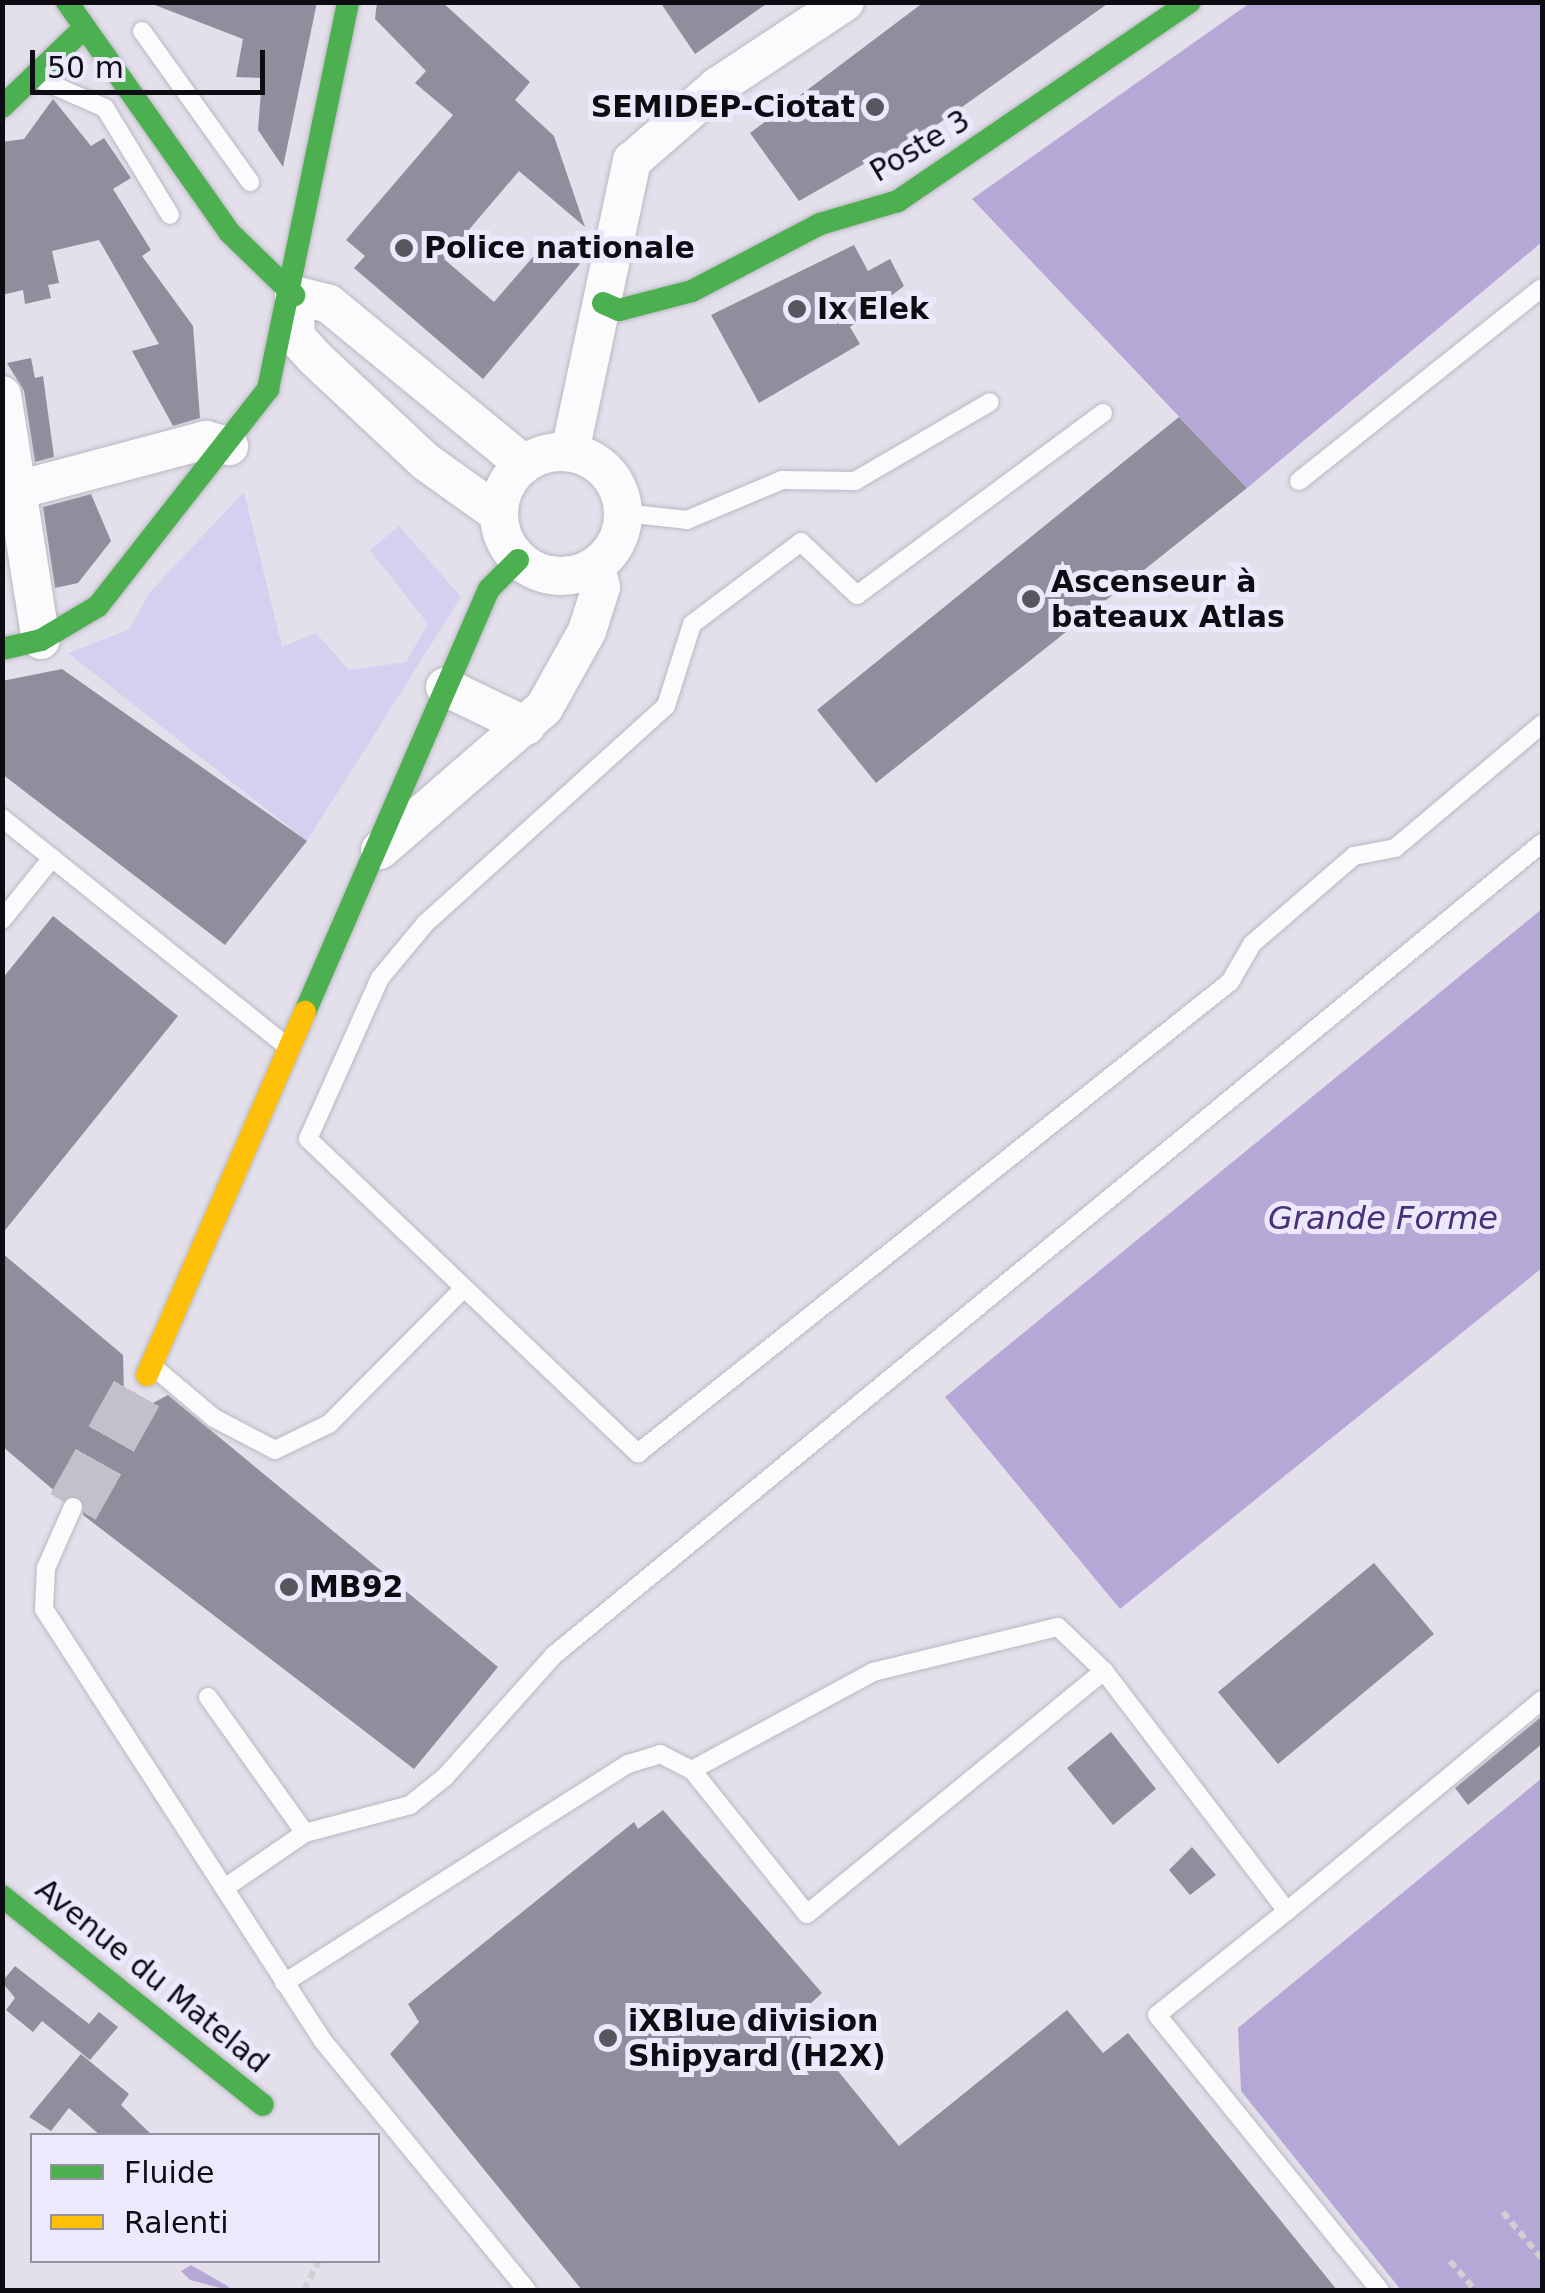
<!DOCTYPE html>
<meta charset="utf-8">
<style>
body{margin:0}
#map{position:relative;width:1545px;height:2293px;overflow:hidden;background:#e3e0eb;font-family:"DejaVu Sans",sans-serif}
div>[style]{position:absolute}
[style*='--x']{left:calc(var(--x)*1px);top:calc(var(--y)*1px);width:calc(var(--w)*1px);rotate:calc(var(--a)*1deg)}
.green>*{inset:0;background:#d6cfef}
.water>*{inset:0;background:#b4a9d6}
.building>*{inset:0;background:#918d9c}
.secondary-tunnel>*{height:52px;margin-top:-26px;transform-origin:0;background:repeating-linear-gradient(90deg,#c3c0ca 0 52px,transparent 0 78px)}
.path>*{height:6px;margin-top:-3px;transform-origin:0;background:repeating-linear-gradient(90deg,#d0d0d2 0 8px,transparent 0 13px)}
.roads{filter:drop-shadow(0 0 2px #bab8c1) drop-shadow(0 0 2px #bab8c1)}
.lane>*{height:18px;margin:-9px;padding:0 9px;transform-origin:9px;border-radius:9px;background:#fbfafc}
.street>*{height:38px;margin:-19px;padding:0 19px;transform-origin:19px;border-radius:19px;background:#fbfafc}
.street>.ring{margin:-19px;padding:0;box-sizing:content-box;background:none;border:38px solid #fbfafc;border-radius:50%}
.fast>*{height:22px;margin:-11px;padding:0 11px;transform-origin:11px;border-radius:11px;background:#4caf50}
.slow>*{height:22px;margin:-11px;padding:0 11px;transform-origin:11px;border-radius:11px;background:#ffc107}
.dots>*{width:28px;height:28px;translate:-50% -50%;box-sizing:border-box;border:5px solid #ede9fd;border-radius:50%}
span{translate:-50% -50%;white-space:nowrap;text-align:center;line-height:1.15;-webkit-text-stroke:10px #ede9fd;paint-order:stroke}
.poi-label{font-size:30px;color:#0d0c12;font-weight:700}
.right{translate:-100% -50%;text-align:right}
.left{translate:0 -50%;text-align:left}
.street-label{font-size:30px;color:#0d0c12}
.water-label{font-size:32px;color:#483178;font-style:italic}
.frame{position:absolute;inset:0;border:5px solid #0d0c12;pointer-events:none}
.legend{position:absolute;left:30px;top:2133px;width:350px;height:130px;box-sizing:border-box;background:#ede9fd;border:2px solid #93919f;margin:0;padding:12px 18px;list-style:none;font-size:30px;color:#0d0c12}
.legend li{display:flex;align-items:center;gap:20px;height:50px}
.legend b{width:50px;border:2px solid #93919f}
.scale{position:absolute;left:30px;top:50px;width:235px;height:45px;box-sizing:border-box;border:5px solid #0d0c12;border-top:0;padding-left:12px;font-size:30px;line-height:35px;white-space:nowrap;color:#0d0c12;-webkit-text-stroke:8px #ede9fd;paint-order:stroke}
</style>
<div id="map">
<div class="green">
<div style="clip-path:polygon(244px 492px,282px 647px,316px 633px,349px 670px,406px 662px,428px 624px,370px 550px,399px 526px,461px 597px,307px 841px,68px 653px,128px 630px,150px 592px)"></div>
</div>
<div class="water">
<div style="clip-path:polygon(1250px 3px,1542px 3px,1542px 242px,1247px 488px,972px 199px)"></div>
<div style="clip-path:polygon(1542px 909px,1542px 1268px,1120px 1609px,945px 1397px)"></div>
<div style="clip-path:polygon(1542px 1778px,1542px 2290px,1401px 2290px,1241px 2091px,1238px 2028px)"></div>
<div style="clip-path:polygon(191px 2265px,229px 2287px,228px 2290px,190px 2280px,181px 2271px)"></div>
</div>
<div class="building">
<div style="clip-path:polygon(147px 2px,317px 2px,283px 167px,258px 130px,262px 78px,236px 77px,243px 39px)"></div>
<div style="clip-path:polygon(377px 2px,442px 2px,530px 82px,515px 100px,554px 136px,585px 227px,519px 171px,444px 259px,494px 302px,551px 236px,580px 264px,483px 379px,354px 268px,365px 256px,346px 240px,453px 115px,415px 83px,426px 71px,375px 19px)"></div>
<div style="clip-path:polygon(660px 2px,769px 2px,695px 54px)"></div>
<div style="clip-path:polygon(924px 2px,1110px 2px,883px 163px,878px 156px,799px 201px,750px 133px)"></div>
<div style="clip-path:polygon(53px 99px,91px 146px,104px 138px,131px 178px,113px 189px,151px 250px,142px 256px,193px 326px,200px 418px,173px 426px,132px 351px,159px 344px,99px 240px,52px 251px,59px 283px,48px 285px,51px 298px,25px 304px,23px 290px,2px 295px,2px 142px,24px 139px)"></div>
<div style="clip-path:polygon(854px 245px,868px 271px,890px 259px,904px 286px,850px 327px,860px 344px,759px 403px,711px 315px)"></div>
<div style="clip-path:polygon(31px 358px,35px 378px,43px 376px,54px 457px,35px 462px,24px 391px,7px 363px)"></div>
<div style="clip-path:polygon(1179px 417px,1247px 488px,876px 783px,817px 710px)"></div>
<div style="clip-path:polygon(91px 494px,111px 541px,78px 583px,55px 588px,43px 507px)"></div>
<div style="clip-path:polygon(62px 669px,307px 841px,225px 945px,2px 774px,2px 681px)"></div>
<div style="clip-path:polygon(53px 916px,178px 1016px,2px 1234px,2px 979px)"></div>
<div style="clip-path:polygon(2px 1253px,123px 1355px,124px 1394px,149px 1405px,168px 1395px,498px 1667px,414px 1769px,83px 1515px,79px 1496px,64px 1499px,2px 1446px)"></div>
<div style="clip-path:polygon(1374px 1563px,1434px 1634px,1278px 1764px,1218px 1692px)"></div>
<div style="clip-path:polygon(1542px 1716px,1542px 1744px,1468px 1805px,1455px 1788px)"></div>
<div style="clip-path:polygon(1111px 1732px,1156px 1789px,1113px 1825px,1067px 1768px)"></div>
<div style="clip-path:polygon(663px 1810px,822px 1993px,795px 2018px,899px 2146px,1067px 2010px,1103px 2053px,1128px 2033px,1337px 2290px,582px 2290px,390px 2054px,419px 2022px,408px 2004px,634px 1822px,638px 1829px)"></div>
<div style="clip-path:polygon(1192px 1847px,1216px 1875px,1190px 1895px,1169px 1870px)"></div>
<div style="clip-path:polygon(15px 1966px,89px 2024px,99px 2012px,118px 2027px,90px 2060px,42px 2021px,33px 2032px,6px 2010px,15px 1998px,2px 1982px)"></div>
<div style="clip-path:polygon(81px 2054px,129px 2094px,121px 2105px,153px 2136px,101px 2136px,69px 2108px,51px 2131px,29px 2117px)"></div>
</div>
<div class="secondary-tunnel">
<div style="--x:73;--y:1507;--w:151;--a:-60.7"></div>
</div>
<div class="path">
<div style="--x:1503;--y:2212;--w:61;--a:50.3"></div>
<div style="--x:1450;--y:2261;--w:38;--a:49"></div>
<div style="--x:304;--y:2290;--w:34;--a:-63"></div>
</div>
<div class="roads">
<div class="lane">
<div style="--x:142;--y:31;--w:186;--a:54.4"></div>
<div style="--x:41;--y:80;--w:70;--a:23.6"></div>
<div style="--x:105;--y:108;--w:125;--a:58.7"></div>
<div style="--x:1103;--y:413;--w:306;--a:143.5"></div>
<div style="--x:857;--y:595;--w:77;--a:-136.6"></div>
<div style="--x:801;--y:542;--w:136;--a:143"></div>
<div style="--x:692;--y:624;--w:86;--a:107.6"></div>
<div style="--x:666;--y:706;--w:325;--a:137.9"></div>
<div style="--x:425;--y:924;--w:70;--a:129.8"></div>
<div style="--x:380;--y:978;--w:176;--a:114.1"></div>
<div style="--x:308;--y:1139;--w:456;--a:43.6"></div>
<div style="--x:638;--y:1453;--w:757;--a:-38.51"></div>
<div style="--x:1230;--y:982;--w:44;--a:-59.9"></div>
<div style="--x:1252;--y:944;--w:135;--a:-40.8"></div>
<div style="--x:1354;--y:856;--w:42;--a:-11"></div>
<div style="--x:1395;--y:848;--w:192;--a:-40.1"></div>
<div style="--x:1299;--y:481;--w:310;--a:-38.5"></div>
<div style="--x:624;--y:513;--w:63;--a:6.3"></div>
<div style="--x:687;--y:520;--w:103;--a:-22.8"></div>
<div style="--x:782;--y:480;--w:73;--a:0.8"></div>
<div style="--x:855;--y:481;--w:156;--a:-30.3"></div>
<div style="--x:2;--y:818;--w:365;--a:38.7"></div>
<div style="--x:2;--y:920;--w:80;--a:-51.1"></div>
<div style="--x:156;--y:1369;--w:76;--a:40.2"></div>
<div style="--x:214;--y:1418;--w:69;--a:27.7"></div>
<div style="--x:275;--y:1450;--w:60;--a:-25.7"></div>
<div style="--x:329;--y:1424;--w:189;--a:-45.2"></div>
<div style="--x:73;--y:1507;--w:67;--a:113.9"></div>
<div style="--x:46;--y:1568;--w:41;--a:92.8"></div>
<div style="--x:44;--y:1609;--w:514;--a:57.14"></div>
<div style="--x:323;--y:2041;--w:322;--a:50.7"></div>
<div style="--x:208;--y:1697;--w:167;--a:54.5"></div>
<div style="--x:692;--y:1770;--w:206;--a:-28.4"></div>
<div style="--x:873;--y:1672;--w:190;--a:-13.7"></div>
<div style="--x:1058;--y:1627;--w:64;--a:43.7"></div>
<div style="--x:226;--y:1887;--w:96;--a:-34.4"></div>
<div style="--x:305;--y:1833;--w:109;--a:-14.9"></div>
<div style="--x:410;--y:1805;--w:45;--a:-38.7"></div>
<div style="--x:445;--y:1777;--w:164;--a:-48.2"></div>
<div style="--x:554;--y:1655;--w:1279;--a:-39.42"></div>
<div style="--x:1287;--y:1911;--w:166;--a:141.3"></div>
<div style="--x:1157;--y:2015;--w:354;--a:51"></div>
<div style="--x:284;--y:1983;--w:408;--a:-32.5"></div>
<div style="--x:628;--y:1764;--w:34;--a:-17"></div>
<div style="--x:660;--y:1754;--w:36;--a:27"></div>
<div style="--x:692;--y:1770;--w:184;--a:51.4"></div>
<div style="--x:807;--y:1914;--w:384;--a:-39.3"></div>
<div style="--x:1104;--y:1671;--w:302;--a:52.7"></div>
<div style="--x:1287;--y:1911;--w:331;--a:-39.6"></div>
</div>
<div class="street">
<div style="--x:2;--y:395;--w:248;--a:81"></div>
<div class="ring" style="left:499px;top:452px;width:86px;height:86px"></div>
<div style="--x:570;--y:452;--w:298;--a:-78"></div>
<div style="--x:632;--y:161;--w:114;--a:-41.1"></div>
<div style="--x:718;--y:86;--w:152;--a:-33.5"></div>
<div style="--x:14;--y:491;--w:199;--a:-14.9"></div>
<div style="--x:206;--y:440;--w:24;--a:15"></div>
<div style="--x:499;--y:514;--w:90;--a:-144.5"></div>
<div style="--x:426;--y:462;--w:152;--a:-136.9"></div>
<div style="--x:315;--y:358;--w:28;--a:-132"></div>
<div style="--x:296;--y:337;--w:42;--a:-92.7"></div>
<div style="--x:294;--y:295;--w:36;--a:14"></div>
<div style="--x:329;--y:304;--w:252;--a:39.4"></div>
<div style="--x:445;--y:687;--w:90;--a:25.7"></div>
<div style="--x:380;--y:850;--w:217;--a:-40.9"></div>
<div style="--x:544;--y:708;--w:88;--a:-60.8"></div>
<div style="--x:587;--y:631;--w:46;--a:-72.3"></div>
<div style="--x:601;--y:587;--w:21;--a:-104"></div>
</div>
<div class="fast">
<div style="--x:67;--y:2;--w:281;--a:54.8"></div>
<div style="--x:229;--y:232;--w:91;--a:44.1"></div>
<div style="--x:2;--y:107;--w:114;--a:-43.9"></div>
<div style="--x:603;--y:303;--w:17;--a:24"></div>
<div style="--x:619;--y:310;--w:75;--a:-14.6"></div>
<div style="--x:692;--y:291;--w:144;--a:-27.6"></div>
<div style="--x:820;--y:224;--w:81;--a:-16.4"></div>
<div style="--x:898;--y:201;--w:353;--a:-34.3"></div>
<div style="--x:2;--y:649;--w:40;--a:-13"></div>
<div style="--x:41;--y:640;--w:66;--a:-30.8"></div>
<div style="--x:98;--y:606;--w:276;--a:-51.9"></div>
<div style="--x:268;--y:389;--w:395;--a:-78.3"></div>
<div style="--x:305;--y:1012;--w:461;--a:-66.5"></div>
<div style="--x:489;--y:589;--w:41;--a:-45"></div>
<div style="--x:2;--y:1896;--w:334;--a:38.7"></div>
</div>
<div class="slow">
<div style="--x:147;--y:1375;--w:396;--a:-66.5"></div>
</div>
</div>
<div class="dots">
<div style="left:875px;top:107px;background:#58565e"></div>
<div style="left:404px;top:248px;background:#58565e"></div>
<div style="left:797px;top:309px;background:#58565e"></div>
<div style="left:1031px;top:599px;background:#58565e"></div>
<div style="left:289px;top:1587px;background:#58565e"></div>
<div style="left:608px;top:2038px;background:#58565e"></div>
</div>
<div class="poi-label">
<span class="right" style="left:855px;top:107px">SEMIDEP-Ciotat</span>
<span class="left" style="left:424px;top:248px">Police nationale</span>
<span class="left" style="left:817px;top:309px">Ix Elek</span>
<span class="left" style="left:1051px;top:599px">Ascenseur à<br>bateaux Atlas</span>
<span class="left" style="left:309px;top:1587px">MB92</span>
<span class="left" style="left:628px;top:2038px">iXBlue division<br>Shipyard (H2X)</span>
</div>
<div class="street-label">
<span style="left:920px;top:146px;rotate:-31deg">Poste 3</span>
<span style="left:152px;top:1976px;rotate:39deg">Avenue du Matelad</span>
</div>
<div class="water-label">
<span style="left:1383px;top:1218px">Grande Forme</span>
</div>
<div class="frame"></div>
<ul class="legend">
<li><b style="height:12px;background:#4caf50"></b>Fluide</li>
<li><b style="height:12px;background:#ffc107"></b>Ralenti</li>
</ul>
<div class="scale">50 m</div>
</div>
